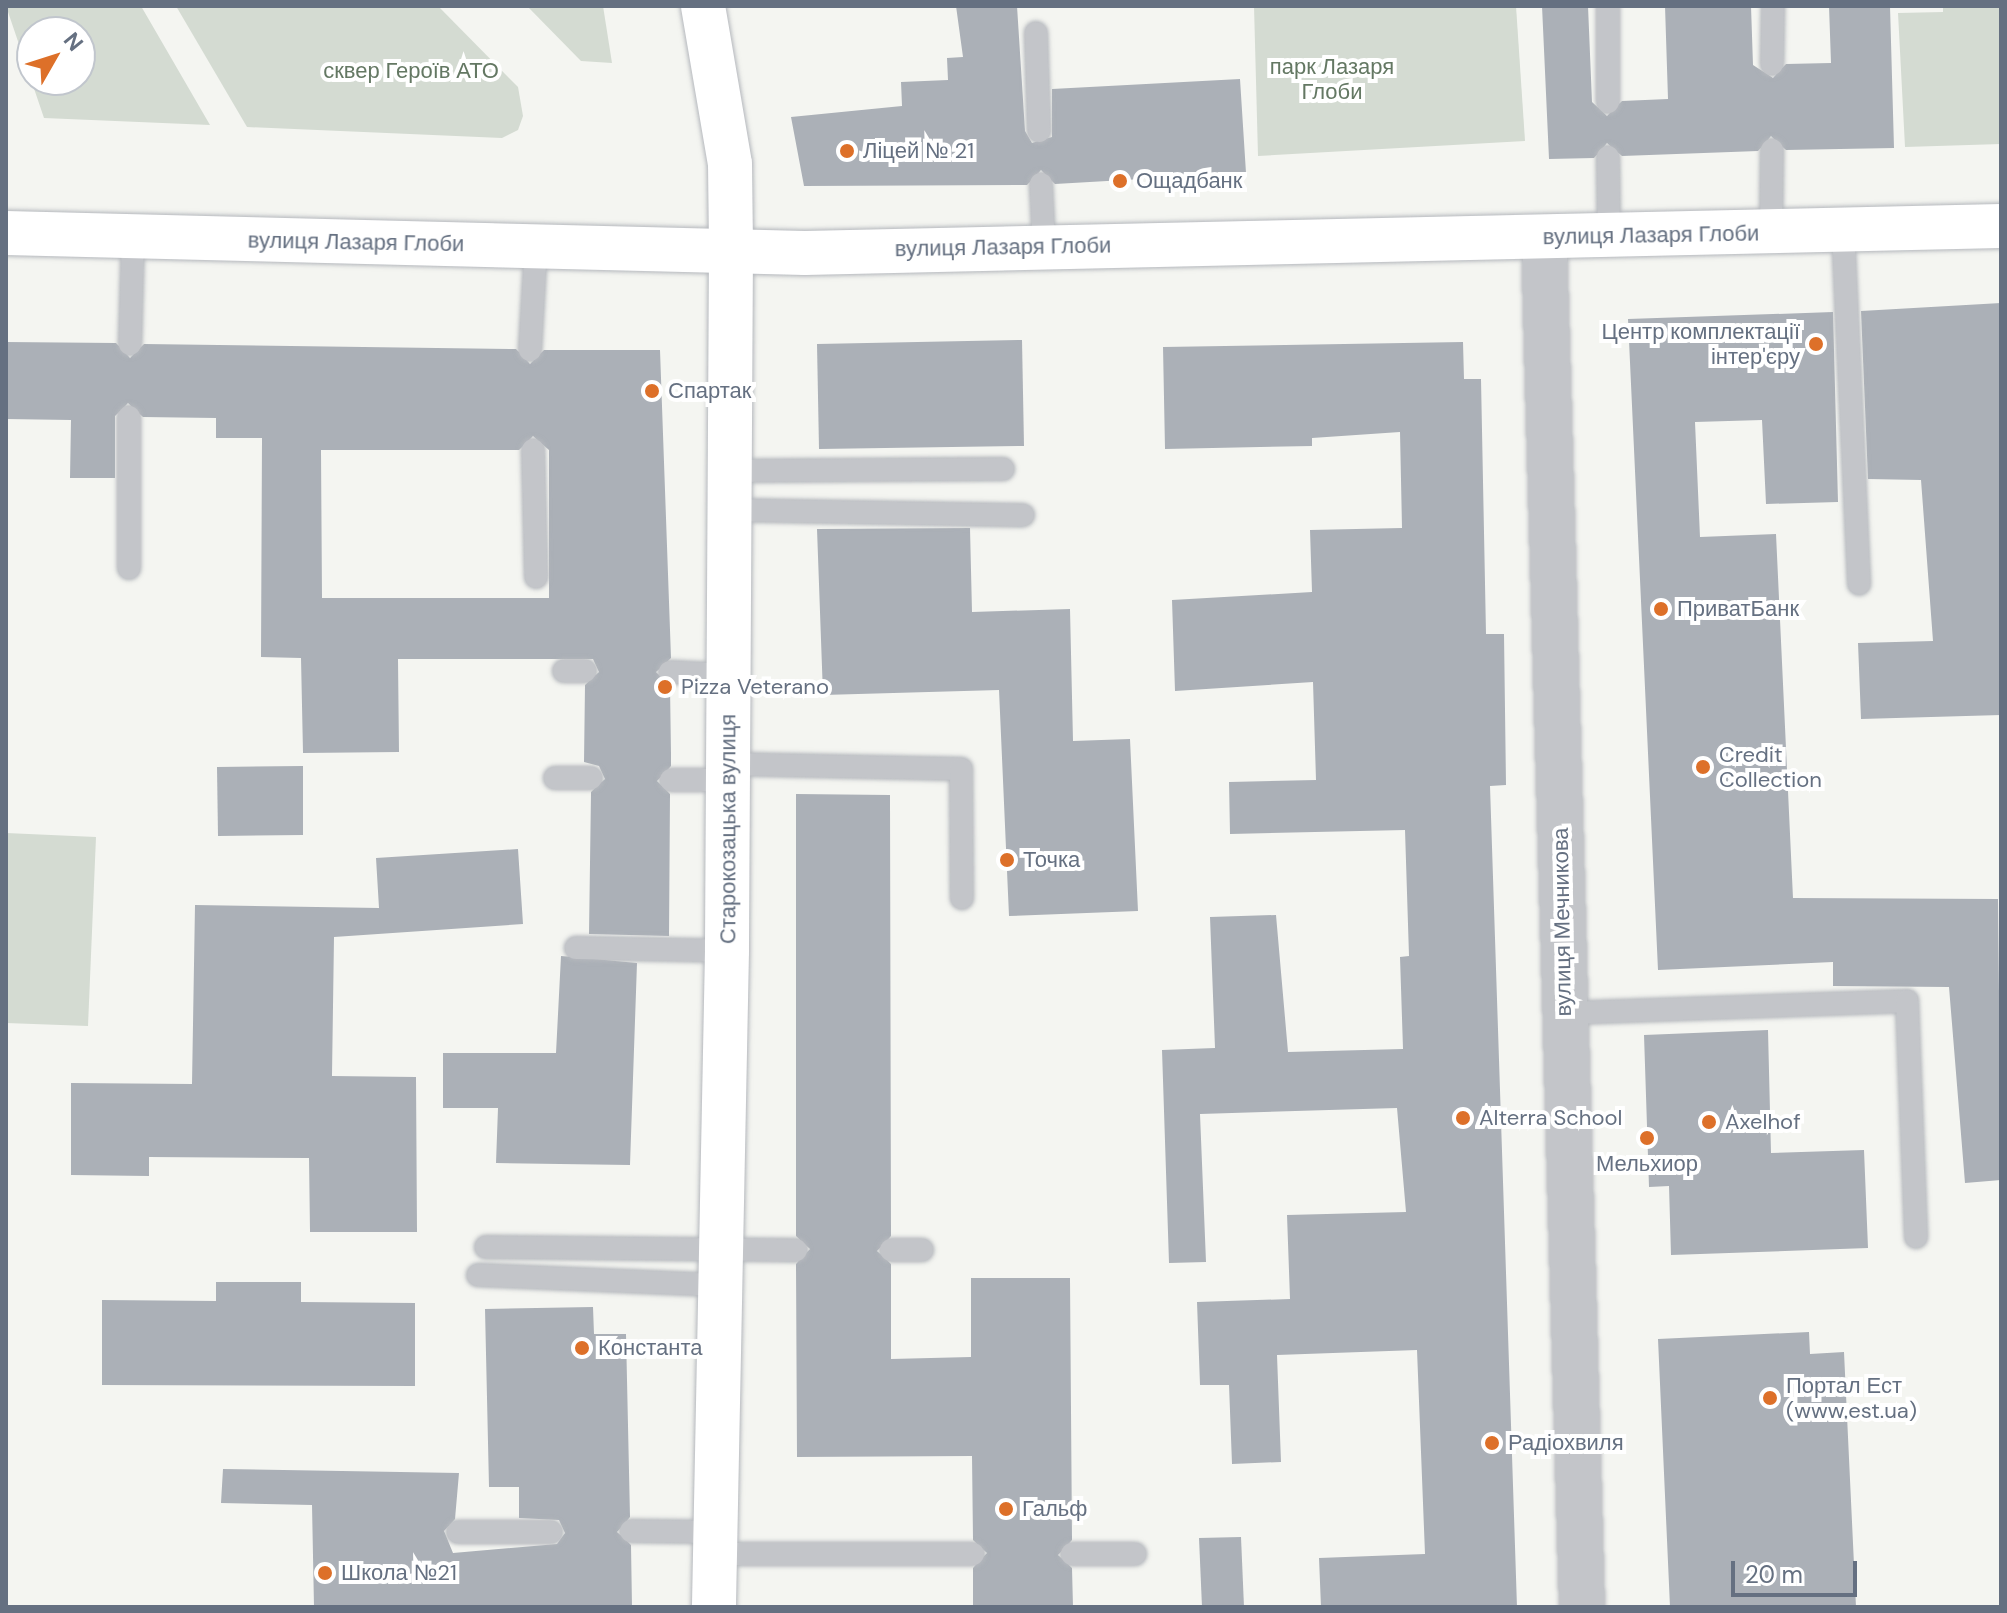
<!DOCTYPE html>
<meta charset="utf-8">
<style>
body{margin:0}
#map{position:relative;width:2007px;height:1613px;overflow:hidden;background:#f4f5f1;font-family:"DM Sans",sans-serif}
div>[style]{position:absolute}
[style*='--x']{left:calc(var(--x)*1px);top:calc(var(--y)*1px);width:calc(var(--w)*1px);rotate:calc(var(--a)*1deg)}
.green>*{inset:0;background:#d4dbd2}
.building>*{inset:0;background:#abb0b7}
.roads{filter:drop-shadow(0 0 2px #b5b8bd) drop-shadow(0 0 2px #b5b8bd)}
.lane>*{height:22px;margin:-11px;padding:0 11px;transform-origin:11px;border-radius:11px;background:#c3c5c9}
.street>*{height:44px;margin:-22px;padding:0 22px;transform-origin:22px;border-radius:22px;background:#c3c5c9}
.secondary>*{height:44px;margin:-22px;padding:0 22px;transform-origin:22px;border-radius:22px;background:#fff}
.dots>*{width:22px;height:22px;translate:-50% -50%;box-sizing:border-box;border:4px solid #fff;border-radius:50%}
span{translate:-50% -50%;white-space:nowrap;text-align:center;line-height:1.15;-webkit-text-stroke:8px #fff;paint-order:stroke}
.park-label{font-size:22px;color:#647863}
.poi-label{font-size:22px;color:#657081}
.left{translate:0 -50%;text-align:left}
.right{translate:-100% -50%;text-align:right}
.street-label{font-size:22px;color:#657081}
.frame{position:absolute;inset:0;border:8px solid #657081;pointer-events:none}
.north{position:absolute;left:16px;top:16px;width:80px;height:80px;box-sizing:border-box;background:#fff;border:2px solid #c1c6cd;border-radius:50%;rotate:51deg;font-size:22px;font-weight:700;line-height:32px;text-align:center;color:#657081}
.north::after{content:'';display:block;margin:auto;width:28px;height:36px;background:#dd7029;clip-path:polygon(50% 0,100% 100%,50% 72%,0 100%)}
.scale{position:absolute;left:1731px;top:1561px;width:126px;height:36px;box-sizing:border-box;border:4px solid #657081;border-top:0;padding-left:10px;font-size:24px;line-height:28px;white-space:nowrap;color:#657081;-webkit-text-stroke:6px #fff;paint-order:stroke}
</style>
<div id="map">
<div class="green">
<div style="clip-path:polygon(evenodd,6px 6px,141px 6px,210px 125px,44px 118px,6px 6px,80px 32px,80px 80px,32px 80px,32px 32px,80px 32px)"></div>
<div style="clip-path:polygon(176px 6px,438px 6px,518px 87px,523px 116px,518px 130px,502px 138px,247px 127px)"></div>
<div style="clip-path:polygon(527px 6px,603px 6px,612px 63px,581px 61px)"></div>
<div style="clip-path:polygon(1254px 6px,1516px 6px,1525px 141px,1258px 156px)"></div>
<div style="clip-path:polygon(1943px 6px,2001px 6px,2001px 144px,1905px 147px,1898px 13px,1943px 12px)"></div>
<div style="clip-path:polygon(6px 833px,96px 837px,88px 1026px,6px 1023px)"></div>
</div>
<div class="building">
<div style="clip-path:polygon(956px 6px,1017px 6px,1025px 131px,1032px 143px,1052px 137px,1052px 89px,1240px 79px,1246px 173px,1055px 184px,1041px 170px,1027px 185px,804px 186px,791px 117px,902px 106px,901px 82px,948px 80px,947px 58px,963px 57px)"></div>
<div style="clip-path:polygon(1542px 6px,1588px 6px,1592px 102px,1607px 116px,1622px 101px,1668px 99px,1665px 6px,1751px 6px,1753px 65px,1773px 78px,1786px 64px,1831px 63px,1829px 6px,1890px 6px,1894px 148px,1786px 150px,1771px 136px,1758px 151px,1622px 156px,1607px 143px,1594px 158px,1549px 159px)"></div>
<div style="clip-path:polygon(2001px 303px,2001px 715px,1861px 719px,1858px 643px,1933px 641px,1921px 480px,1868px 479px,1861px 311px)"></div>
<div style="clip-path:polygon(1833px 312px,1838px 502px,1766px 504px,1762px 420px,1695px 422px,1700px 537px,1776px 534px,1793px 898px,1998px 899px,2001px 1180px,1965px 1183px,1949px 987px,1833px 986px,1833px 962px,1658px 970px,1628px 319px)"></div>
<div style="clip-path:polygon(1022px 340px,1024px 446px,819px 449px,817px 344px)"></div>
<div style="clip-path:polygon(evenodd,6px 342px,116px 343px,130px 358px,144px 344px,516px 349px,530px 364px,544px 350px,660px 350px,671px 658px,656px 672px,670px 686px,671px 754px,671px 766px,657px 781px,670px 794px,669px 936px,589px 934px,591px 792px,605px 779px,599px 766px,584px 762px,585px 685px,599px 672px,593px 659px,398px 659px,399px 752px,303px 753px,301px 658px,261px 657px,262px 438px,216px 438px,216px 418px,143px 417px,128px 403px,115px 416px,115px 478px,70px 478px,71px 420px,6px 419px,6px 342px,533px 436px,549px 450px,549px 598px,322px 598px,321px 450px,519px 450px,533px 436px)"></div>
<div style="clip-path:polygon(1463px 342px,1464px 379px,1481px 379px,1486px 634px,1504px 634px,1506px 785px,1490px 786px,1517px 1607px,1321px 1607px,1319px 1558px,1425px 1554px,1417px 1350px,1277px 1355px,1281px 1462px,1232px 1464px,1229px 1385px,1200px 1385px,1197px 1302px,1290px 1299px,1287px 1215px,1406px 1212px,1397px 1108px,1200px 1114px,1206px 1262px,1169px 1263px,1162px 1050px,1215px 1048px,1210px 917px,1276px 915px,1288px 1052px,1403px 1049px,1400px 957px,1409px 956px,1405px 830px,1230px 834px,1229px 782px,1316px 780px,1313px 682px,1175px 691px,1172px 600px,1312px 592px,1310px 530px,1402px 528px,1400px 432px,1312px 438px,1312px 446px,1165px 449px,1163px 347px)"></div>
<div style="clip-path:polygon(970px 528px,972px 612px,1070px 609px,1073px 741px,1130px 739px,1138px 911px,1009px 916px,999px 690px,823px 695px,817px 529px)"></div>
<div style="clip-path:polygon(303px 766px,303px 835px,218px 836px,217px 767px)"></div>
<div style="clip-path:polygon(796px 794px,890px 795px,891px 1236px,877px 1251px,891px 1264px,891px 1359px,971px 1357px,971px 1278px,1070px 1278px,1072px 1540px,1058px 1555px,1072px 1568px,1073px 1607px,973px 1607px,973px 1568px,987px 1553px,973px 1540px,972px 1456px,797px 1457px,796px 1264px,810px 1249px,796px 1236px)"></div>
<div style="clip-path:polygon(518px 849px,523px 924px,334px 937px,332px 1076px,416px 1077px,417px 1232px,310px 1232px,309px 1158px,149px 1157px,149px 1176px,71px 1175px,71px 1083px,192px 1084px,195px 905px,379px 908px,376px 858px)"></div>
<div style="clip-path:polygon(561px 956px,637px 963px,630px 1165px,496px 1163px,498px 1108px,443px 1108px,443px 1053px,556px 1053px)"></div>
<div style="clip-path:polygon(1768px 1030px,1771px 1153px,1864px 1150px,1868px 1248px,1671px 1255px,1669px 1186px,1649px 1187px,1644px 1035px)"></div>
<div style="clip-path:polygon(216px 1282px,301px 1282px,301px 1302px,415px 1303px,415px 1386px,102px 1385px,102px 1300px,216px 1301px)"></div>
<div style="clip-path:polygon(593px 1307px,594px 1334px,626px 1334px,630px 1517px,617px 1532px,631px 1545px,632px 1607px,314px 1607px,312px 1505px,221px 1503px,223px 1469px,459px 1473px,455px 1519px,444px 1531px,453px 1553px,557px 1544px,565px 1533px,559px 1520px,519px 1518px,519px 1487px,489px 1487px,485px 1309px)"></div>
<div style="clip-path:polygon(1809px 1332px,1810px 1354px,1844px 1352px,1856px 1607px,1670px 1607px,1658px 1339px)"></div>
<div style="clip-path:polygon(1241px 1537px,1244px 1607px,1202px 1607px,1199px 1538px)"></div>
</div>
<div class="roads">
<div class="lane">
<div style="--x:1036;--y:33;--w:98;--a:88.2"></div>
<div style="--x:1772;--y:64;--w:58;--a:-89"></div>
<div style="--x:1608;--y:102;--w:96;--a:-90"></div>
<div style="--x:1608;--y:157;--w:80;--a:89.3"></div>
<div style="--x:1041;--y:184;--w:61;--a:87.2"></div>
<div style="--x:1843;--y:230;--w:354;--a:87.4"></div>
<div style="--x:1771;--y:232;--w:82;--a:-89.3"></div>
<div style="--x:130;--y:344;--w:107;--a:-88.4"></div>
<div style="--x:530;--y:350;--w:103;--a:-86.7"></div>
<div style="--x:533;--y:450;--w:127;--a:88.6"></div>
<div style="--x:729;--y:471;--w:274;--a:-0.4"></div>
<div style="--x:728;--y:510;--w:295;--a:1"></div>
<div style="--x:129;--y:568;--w:151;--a:-90"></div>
<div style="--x:564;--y:671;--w:21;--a:0"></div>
<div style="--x:670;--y:672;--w:58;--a:3"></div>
<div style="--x:728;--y:764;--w:233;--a:1.2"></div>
<div style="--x:961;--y:769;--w:129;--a:89.6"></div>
<div style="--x:555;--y:778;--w:36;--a:0"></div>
<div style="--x:671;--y:780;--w:57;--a:0"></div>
<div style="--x:576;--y:948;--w:151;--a:1.1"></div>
<div style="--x:1565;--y:1013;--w:342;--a:-2"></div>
<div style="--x:1907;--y:1001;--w:236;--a:87.8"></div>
<div style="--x:486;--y:1247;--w:310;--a:0.6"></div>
<div style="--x:891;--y:1250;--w:31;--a:0"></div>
<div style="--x:478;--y:1275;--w:240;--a:2.4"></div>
<div style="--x:631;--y:1531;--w:84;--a:0.7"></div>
<div style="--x:458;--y:1532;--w:93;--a:0"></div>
<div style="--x:715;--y:1554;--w:258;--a:0"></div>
<div style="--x:1072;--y:1554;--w:63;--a:0"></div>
</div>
<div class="street">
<div style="--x:1544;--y:238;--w:1370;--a:88.41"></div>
</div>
<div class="secondary">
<div style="--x:703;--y:6;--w:160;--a:80.3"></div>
<div style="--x:730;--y:164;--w:86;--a:89.3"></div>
<div style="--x:731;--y:250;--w:701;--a:90.33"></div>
<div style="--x:727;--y:951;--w:656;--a:91.14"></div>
<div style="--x:6;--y:233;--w:799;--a:1.43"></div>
<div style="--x:805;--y:253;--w:1196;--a:-1.29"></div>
</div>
</div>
<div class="dots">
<div style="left:847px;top:151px;background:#dd7029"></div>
<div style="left:1120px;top:181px;background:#dd7029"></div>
<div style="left:1816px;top:344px;background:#dd7029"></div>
<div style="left:652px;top:391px;background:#dd7029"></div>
<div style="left:1661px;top:609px;background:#dd7029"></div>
<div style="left:665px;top:687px;background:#dd7029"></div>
<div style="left:1703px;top:767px;background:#dd7029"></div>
<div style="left:1007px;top:860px;background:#dd7029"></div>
<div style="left:1463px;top:1118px;background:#dd7029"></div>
<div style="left:1709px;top:1122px;background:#dd7029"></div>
<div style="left:1647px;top:1138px;background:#dd7029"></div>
<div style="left:582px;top:1348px;background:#dd7029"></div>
<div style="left:1770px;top:1398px;background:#dd7029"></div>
<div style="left:1492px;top:1443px;background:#dd7029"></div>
<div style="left:1006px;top:1509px;background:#dd7029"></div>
<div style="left:325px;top:1573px;background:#dd7029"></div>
</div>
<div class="park-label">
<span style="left:1332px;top:79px">парк Лазаря<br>Глоби</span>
<span style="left:411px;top:71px">сквер Героїв АТО</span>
</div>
<div class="poi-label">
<span class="left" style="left:863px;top:151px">Ліцей № 21</span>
<span class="left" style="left:1136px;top:181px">Ощадбанк</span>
<span class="right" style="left:1800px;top:344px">Центр комплектації<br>інтер'єру</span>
<span class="left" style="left:668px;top:391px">Спартак</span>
<span class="left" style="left:1677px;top:609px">ПриватБанк</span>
<span class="left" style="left:681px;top:687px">Pizza Veterano</span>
<span class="left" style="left:1719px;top:767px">Credit<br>Collection</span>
<span class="left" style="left:1023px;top:860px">Точка</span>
<span class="left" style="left:1479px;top:1118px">Alterra School</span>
<span class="left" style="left:1725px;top:1122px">Axelhof</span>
<span style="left:1647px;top:1164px">Мельхиор</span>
<span class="left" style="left:598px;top:1348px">Константа</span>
<span class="left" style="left:1786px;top:1398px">Портал Ест<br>(www.est.ua)</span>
<span class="left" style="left:1508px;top:1443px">Радіохвиля</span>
<span class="left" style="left:1022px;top:1509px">Гальф</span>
<span class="left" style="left:341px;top:1573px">Школа №21</span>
</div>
<div class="street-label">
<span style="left:1651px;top:235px;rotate:-1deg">вулиця Лазаря Глоби</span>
<span style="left:356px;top:242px;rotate:1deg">вулиця Лазаря Глоби</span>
<span style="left:1003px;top:247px;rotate:-1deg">вулиця Лазаря Глоби</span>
<span style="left:728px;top:829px;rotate:-90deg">Старокозацька вулиця</span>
<span style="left:1562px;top:922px;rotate:-91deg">вулиця Мечникова</span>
</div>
<div class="frame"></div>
<div class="north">N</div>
<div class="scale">20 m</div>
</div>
